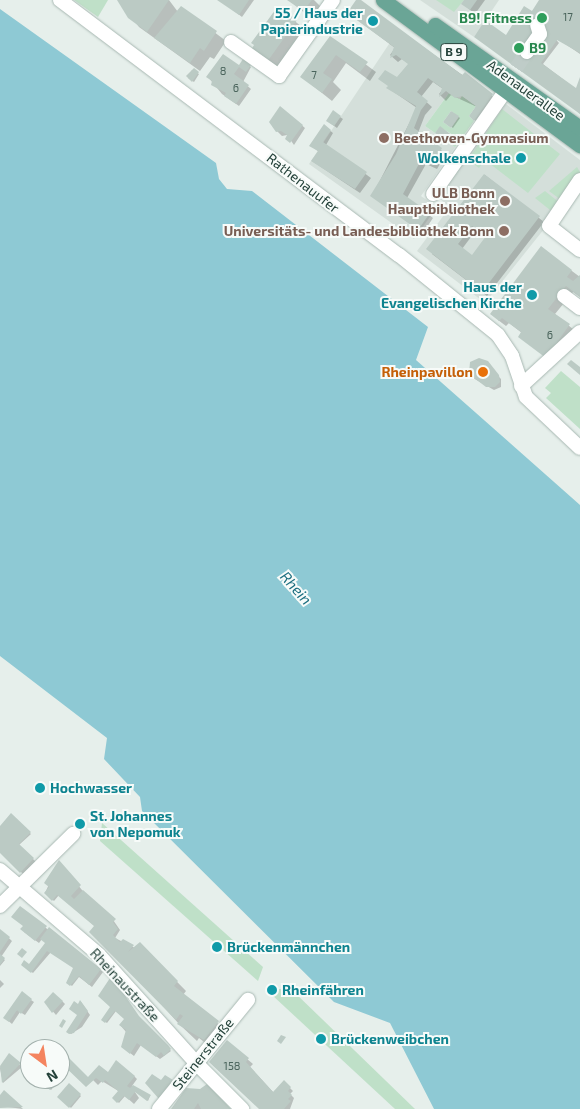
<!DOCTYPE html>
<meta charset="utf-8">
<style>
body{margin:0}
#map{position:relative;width:580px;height:1109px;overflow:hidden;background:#e6efeb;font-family:"Exo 2",sans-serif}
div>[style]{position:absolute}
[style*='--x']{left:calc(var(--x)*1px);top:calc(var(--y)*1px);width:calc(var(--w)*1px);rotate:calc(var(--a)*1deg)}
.built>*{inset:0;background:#d4dfda}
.green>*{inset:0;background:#bfe0c8}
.water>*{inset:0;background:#8ec9d4}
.shadow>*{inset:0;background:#0003}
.building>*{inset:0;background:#bbcac4}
.minor-tunnel>*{height:14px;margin-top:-7px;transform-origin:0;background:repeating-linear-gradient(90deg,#bfccc8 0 14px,transparent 0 21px)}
.roads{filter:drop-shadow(0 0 1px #a8b8b2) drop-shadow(0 0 1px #a8b8b2)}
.minor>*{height:14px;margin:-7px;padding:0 7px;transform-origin:7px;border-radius:7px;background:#fff}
.major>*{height:15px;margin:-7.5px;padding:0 7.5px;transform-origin:7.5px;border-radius:7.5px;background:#6aa596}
.dots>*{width:14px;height:14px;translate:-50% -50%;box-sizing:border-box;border:2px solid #f7fbf9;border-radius:50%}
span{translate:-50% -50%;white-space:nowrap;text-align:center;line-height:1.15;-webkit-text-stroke:4px #f7fbf9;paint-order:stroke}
.number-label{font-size:11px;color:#4a645c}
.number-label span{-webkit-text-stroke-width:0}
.shield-label span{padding:1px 4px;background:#f7fbf9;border:1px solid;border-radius:4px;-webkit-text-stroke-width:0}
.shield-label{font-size:12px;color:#24423a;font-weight:700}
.culture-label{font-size:14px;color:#0d838f;font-weight:700}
.right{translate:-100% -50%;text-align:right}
.left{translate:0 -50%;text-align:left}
.leisure-label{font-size:14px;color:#27864d;font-weight:700}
.street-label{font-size:14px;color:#24423a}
.education-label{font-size:14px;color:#785e54;font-weight:700}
.food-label{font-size:14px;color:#c56008;font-weight:700}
.water-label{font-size:15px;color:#1c6f80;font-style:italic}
.north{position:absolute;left:20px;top:1039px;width:50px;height:50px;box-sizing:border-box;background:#f7fbf9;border:1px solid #a3b1ad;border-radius:50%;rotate:149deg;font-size:14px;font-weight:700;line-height:20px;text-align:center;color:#24423a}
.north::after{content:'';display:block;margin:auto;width:18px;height:22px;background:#f4845f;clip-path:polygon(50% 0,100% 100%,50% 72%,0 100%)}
</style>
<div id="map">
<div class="built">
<div style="clip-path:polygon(420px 0,499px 0,474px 37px)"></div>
<div style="clip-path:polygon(399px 29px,462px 75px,425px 126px,455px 147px,421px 196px,437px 207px,414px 239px,309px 164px)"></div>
<div style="clip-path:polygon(502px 101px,580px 160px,580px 184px,485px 303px,417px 251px,450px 207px,436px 196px)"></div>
</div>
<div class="green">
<div style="clip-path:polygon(74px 0,108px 0,98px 17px)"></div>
<div style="clip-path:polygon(436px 0,464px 0,454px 12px)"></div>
<div style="clip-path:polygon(evenodd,449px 93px,460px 99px,462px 96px,476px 106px,469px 116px,474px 121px,455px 147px,448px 142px,453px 135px,440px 127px,435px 133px,425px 126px,449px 93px,451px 111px,459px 117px,451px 128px,443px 122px,451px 111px)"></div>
<div style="clip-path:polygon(502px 109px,560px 154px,528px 193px,485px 160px,479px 168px,468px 160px)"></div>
<div style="clip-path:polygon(577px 167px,580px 172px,561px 200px,549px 191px)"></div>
<div style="clip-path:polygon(545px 191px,560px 203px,555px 210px,550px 210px,535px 198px)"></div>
<div style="clip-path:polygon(561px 371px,580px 387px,580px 429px,546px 398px,551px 393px,545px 388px)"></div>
<div style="clip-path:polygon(102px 823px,263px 967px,258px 981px,100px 841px)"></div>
<div style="clip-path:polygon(279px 989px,291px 989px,415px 1109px,395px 1109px,272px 995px)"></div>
</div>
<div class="water">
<div style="clip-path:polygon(0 9px,216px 163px,219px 179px,227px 189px,252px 191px,428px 327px,416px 360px,580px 505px,580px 1109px,434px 1109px,390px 1023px,334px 1002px,142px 811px,140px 797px,104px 759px,107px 738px,0 656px)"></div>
</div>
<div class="shadow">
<div style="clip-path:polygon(118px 0,169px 0,178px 12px,181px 7px,226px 41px,214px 59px,210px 57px,200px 71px,139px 27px)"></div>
<div style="clip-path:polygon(220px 0,254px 0,242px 17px)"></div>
<div style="clip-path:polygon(289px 0,314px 0,322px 8px,313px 20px)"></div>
<div style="clip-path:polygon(357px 0,499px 101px,477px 122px,470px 116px,477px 107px,451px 95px,446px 101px,439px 94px,443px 89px,433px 82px,421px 97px,432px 107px,425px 115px,418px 133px,446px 154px,437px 169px,426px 164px,407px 198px,433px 218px,423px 233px,372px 196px,417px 108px,388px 88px,409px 64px,402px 59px,398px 62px,390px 55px,395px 48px,348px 13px)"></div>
<div style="clip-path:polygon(466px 0,485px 0,475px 14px,463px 4px)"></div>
<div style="clip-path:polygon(541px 0,580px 0,580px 54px,552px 35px,559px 43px,543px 64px,577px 90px,580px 80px,580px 114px,510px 40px)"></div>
<div style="clip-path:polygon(278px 8px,306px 30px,277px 71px,256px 46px)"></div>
<div style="clip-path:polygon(330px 38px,376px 72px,370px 81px,346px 63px,333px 82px,341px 90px,332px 101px,302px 77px)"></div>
<div style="clip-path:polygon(223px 55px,239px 67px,244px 61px,251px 67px,243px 82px,251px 89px,239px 106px,222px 94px,208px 77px)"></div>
<div style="clip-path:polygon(192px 70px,199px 74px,194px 82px,188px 78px)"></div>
<div style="clip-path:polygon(280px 107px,305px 128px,294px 145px,287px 135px,282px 136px,277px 131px)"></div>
<div style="clip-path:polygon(452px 112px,460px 118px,453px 128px,445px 122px)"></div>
<div style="clip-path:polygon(340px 117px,343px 119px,337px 128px,330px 123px)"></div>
<div style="clip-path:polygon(324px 126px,333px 133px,326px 145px,371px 178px,360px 193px,312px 161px,319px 152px,314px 148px)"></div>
<div style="clip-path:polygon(evenodd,485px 175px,544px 222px,487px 296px,432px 254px,485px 175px,477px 229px,487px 237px,472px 257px,462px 249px,477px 229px)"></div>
<div style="clip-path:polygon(541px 248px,580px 277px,580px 297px,573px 292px,555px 314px,574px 330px,551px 361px,519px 336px,522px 333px,509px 323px,506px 326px,498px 320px)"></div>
<div style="clip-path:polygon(481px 359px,501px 379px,501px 387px,494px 390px,473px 378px,470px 367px)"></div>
<div style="clip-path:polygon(11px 815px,31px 834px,19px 845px,36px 862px,23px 874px,0 850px,0 827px)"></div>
<div style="clip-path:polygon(59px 862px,82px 890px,111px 917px,120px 930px,115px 938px,135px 948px,140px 944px,186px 991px,183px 995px,227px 1031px,213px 1049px,199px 1038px,197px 1041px,179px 1024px,122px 961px,96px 927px,59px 895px,54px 901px,45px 893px)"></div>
<div style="clip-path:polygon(20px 908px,103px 972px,92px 987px,79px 977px,72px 986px,67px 982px,75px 968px,51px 952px,33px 973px,22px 965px,29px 966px,46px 943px,42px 939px,39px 943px,24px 932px)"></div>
<div style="clip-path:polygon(0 930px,12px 941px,1px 957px,5px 960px,0 966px)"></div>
<div style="clip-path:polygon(0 980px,4px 984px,0 988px)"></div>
<div style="clip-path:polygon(31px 1000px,34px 1002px,25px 1015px,20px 1012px,12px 1024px,5px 1018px)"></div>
<div style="clip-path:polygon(62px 1001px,65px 1004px,56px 1015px,45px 1002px)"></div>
<div style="clip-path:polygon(81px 1002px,90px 1015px,82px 1027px,71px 1034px,68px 1032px,79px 1014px)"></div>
<div style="clip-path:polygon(112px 1007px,141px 1020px,171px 1051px,160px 1059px,141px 1045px,134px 1056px,125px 1049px,127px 1033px,120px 1025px,125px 1019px,116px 1011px,107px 1023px,103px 1020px)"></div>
<div style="clip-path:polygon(227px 1042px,253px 1064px,250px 1067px,274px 1093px,284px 1082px,293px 1091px,290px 1094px,294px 1098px,290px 1109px,260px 1109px)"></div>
<div style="clip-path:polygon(10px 1055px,22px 1067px,3px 1083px,0 1068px)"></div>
<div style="clip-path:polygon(134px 1076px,137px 1079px,132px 1086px,150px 1096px,148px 1101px,133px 1089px,139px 1098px,134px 1104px,125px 1096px,119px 1103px,114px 1098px,120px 1092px,102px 1081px,98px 1085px,90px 1077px)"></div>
<div style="clip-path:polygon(60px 1077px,62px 1078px,51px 1090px,45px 1084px)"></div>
<div style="clip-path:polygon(69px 1085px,81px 1096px,71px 1108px,59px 1096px)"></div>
<div style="clip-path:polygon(186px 1090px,230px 1109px,173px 1109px)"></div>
<div style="clip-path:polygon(4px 1092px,23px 1109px,0 1106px,0 1097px)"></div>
</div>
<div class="building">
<div style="clip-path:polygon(117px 0,169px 0,147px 32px,128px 18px)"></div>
<div style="clip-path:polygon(217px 0,249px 0,239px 15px)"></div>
<div style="clip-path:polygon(287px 0,312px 0,303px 11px)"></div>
<div style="clip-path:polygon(356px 0,361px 0,462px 75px,465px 72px,493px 94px,474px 121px,469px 116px,476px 106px,462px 96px,455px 98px,446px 91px,439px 97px,442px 88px,428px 78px,417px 92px,428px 101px,421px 110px,414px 128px,442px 148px,433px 165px,421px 160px,403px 194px,430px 213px,418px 230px,370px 196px,396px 154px,416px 106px,386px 88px,388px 86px,378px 79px,385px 70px,397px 77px,408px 64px,396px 55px,390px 58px,394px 47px,347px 13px)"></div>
<div style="clip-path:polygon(464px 0,477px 0,470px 10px,461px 4px)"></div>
<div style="clip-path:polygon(539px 0,580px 0,580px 53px,557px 40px,541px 63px,576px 88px,580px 77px,580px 114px,474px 37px,485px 20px,506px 35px,524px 6px,532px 11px)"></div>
<div style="clip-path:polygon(181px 6px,217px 31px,204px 51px,200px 48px,190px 63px,154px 38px)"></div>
<div style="clip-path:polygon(278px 6px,297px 20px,267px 62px,251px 50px,254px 45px,251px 43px)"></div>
<div style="clip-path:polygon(330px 36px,368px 62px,360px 72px,336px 55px,323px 73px,332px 79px,322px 93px,300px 77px)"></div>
<div style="clip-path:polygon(223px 54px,239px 65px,243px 59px,251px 65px,246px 72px,239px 67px,234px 74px,249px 85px,236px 104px,224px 96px,226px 93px,211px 85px,212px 81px,206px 77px)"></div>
<div style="clip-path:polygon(194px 68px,199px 72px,192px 82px,186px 76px)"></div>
<div style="clip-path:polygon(280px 106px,303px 125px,290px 143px,285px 139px,287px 135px,281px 131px,276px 132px,269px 122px)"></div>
<div style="clip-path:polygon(333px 110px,341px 116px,334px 126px,326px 121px)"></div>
<div style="clip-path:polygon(451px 111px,459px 116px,451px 128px,443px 122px)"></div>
<div style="clip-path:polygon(324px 124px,331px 130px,323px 142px,367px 172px,355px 189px,311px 161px,318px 151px,309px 146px)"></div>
<div style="clip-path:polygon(440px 126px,453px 136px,448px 142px,435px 133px)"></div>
<div style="clip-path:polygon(evenodd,484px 174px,540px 216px,482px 292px,426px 249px,484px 174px,472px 226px,486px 236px,472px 255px,458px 244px,472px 226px)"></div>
<div style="clip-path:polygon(541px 246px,572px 270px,567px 277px,573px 281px,580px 275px,580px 297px,566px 286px,548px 309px,570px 324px,546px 358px,518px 337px,521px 332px,502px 318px,499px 321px,490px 314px)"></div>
<div style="clip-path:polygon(479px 358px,488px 361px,499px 375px,500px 382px,495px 387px,486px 387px,469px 374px,470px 362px)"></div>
<div style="clip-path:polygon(571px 360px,580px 367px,580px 375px,567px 364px)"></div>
<div style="clip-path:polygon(11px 813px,31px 832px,19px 844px,34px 858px,20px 873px,0 853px,0 826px)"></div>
<div style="clip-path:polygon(59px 860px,81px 885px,71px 896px,74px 899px,83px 890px,116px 919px,113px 922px,118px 929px,113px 935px,120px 942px,123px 939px,134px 945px,128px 952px,140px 942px,178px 981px,174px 986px,219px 1021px,204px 1040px,177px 1024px,183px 1016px,180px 1014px,176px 1020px,89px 932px,94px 926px,57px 895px,52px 901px,44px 893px,49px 887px,44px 883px)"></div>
<div style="clip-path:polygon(20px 906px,47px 926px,35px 941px,20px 929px,23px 926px,11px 917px)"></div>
<div style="clip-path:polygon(49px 927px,101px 969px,89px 985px,79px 976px,70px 986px,66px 983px,73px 968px,47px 951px,31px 973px,21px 965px,24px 960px,29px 964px,42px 947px,45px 943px,40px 939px)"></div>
<div style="clip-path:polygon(0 929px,10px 937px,0 952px)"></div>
<div style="clip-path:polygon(22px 948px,27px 952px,22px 958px,17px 954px)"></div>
<div style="clip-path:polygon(0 954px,5px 958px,0 965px)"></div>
<div style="clip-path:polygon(110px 978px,117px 984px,139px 1016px,168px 1045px,171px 1049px,164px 1056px,161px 1052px,156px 1057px,137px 1043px,130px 1054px,121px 1047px,126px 1030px,119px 1025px,124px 1019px,115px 1011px,105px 1023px,101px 1020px,110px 1007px,98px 996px)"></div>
<div style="clip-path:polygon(22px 991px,32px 999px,21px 1014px,17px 1010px,9px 1022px,3px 1018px)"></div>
<div style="clip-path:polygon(53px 992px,63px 1001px,52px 1013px,44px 1002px)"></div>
<div style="clip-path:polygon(80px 1000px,88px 1011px,74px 1033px,69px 1034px,66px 1032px,77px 1015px,69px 1009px,74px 1001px,78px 1004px)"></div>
<div style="clip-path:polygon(63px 1019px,66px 1021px,62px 1028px,59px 1026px)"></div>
<div style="clip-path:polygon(281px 1035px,286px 1037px,281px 1044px,277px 1041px)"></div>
<div style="clip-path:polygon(227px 1040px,249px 1058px,246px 1062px,273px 1092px,284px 1080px,291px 1087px,288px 1091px,292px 1095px,288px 1099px,291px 1101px,284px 1109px,259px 1109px,209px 1062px)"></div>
<div style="clip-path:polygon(9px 1053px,21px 1063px,2px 1083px,0 1066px)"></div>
<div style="clip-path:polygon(67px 1056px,88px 1077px,99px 1065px,108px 1072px,116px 1060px,135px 1076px,127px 1086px,130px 1088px,133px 1085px,151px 1095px,147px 1101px,135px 1092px,129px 1100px,124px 1096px,117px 1103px,112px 1098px,118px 1091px,105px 1080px,103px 1083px,96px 1078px,86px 1087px,61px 1063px)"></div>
<div style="clip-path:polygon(152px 1074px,161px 1080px,165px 1075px,173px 1080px,159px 1099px,145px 1083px)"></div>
<div style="clip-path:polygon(47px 1079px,59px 1079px,50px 1090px,43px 1084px)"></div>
<div style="clip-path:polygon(69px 1083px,81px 1094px,69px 1108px,57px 1097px)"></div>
<div style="clip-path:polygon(207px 1084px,231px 1109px,201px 1109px,198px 1103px,194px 1109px,171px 1109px,186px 1088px,200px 1089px)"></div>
<div style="clip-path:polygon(4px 1090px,23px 1107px,0 1108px,0 1095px)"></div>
</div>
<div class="minor-tunnel">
<div style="--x:516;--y:68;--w:19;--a:-55"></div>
</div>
<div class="roads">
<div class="minor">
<div style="--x:60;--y:0;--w:424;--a:37"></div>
<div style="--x:399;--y:255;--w:127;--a:38.9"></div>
<div style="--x:498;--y:335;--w:25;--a:56"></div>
<div style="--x:512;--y:356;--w:43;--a:71.1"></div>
<div style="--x:526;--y:397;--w:74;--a:43.4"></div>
<div style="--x:231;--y:42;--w:59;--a:35.3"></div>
<div style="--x:279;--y:76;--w:93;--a:-54.6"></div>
<div style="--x:527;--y:52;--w:22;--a:-54"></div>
<div style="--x:540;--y:34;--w:9;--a:-108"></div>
<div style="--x:580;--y:180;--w:55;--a:124"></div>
<div style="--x:549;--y:226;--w:39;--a:38"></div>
<div style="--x:433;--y:194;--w:127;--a:-54.9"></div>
<div style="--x:564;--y:296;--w:20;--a:37"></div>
<div style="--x:521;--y:386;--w:80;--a:-42.5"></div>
<div style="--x:0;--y:870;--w:130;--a:40.6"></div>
<div style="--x:99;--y:955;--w:147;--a:48"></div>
<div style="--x:197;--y:1064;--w:64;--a:45"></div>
<div style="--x:0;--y:906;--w:103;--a:-44.6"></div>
<div style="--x:159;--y:1109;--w:141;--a:-50.8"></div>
</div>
<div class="major">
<div style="--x:383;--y:0;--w:245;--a:36.4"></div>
<div style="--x:435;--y:25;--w:178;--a:35.4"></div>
</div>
</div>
<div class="dots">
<div style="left:542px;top:18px;background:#2e9e5b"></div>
<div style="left:373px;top:21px;background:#0f9aa8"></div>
<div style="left:519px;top:48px;background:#2e9e5b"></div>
<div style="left:384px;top:138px;background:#8d6e63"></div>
<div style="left:521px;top:158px;background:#0f9aa8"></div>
<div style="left:505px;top:201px;background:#8d6e63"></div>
<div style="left:504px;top:231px;background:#8d6e63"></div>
<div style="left:532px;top:295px;background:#0f9aa8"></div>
<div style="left:483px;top:372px;background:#e8710a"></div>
<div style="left:40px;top:788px;background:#0f9aa8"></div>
<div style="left:80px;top:824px;background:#0f9aa8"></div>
<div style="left:217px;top:947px;background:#0f9aa8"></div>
<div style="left:272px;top:990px;background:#0f9aa8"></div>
<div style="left:321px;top:1039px;background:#0f9aa8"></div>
</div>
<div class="number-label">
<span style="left:568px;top:17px">17</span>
<span style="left:223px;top:71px">8</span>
<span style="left:314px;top:75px">7</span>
<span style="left:236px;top:88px">6</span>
<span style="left:550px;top:335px">6</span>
<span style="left:232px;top:1066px">158</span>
</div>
<div class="shield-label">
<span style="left:454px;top:52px">B 9</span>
</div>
<div class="culture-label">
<span class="right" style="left:363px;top:21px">55 / Haus der<br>Papierindustrie</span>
<span class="right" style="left:511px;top:158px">Wolkenschale</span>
<span class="right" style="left:522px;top:295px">Haus der<br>Evangelischen Kirche</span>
<span class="left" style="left:50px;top:788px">Hochwasser</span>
<span class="left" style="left:90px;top:824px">St. Johannes<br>von Nepomuk</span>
<span class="left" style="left:227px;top:947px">Brückenmännchen</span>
<span class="left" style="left:282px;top:990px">Rheinfähren</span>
<span class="left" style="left:331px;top:1039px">Brückenweibchen</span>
</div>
<div class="leisure-label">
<span class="right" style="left:532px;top:18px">B9! Fitness</span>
<span class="left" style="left:529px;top:48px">B9</span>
</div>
<div class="street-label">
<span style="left:526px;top:90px;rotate:36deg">Adenauerallee</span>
<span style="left:303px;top:183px;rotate:38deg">Rathenauufer</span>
<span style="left:125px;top:985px;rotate:47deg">Rheinaustraße</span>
<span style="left:203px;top:1054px;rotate:-51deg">Steinerstraße</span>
</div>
<div class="education-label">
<span class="left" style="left:394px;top:138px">Beethoven-Gymnasium</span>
<span class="right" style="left:495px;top:201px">ULB Bonn<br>Hauptbibliothek</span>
<span class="right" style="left:494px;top:231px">Universitäts- und Landesbibliothek Bonn</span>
</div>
<div class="food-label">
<span class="right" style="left:473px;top:372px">Rheinpavillon</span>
</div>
<div class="water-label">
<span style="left:296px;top:588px;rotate:48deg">Rhein</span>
</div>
<div class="north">N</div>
</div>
